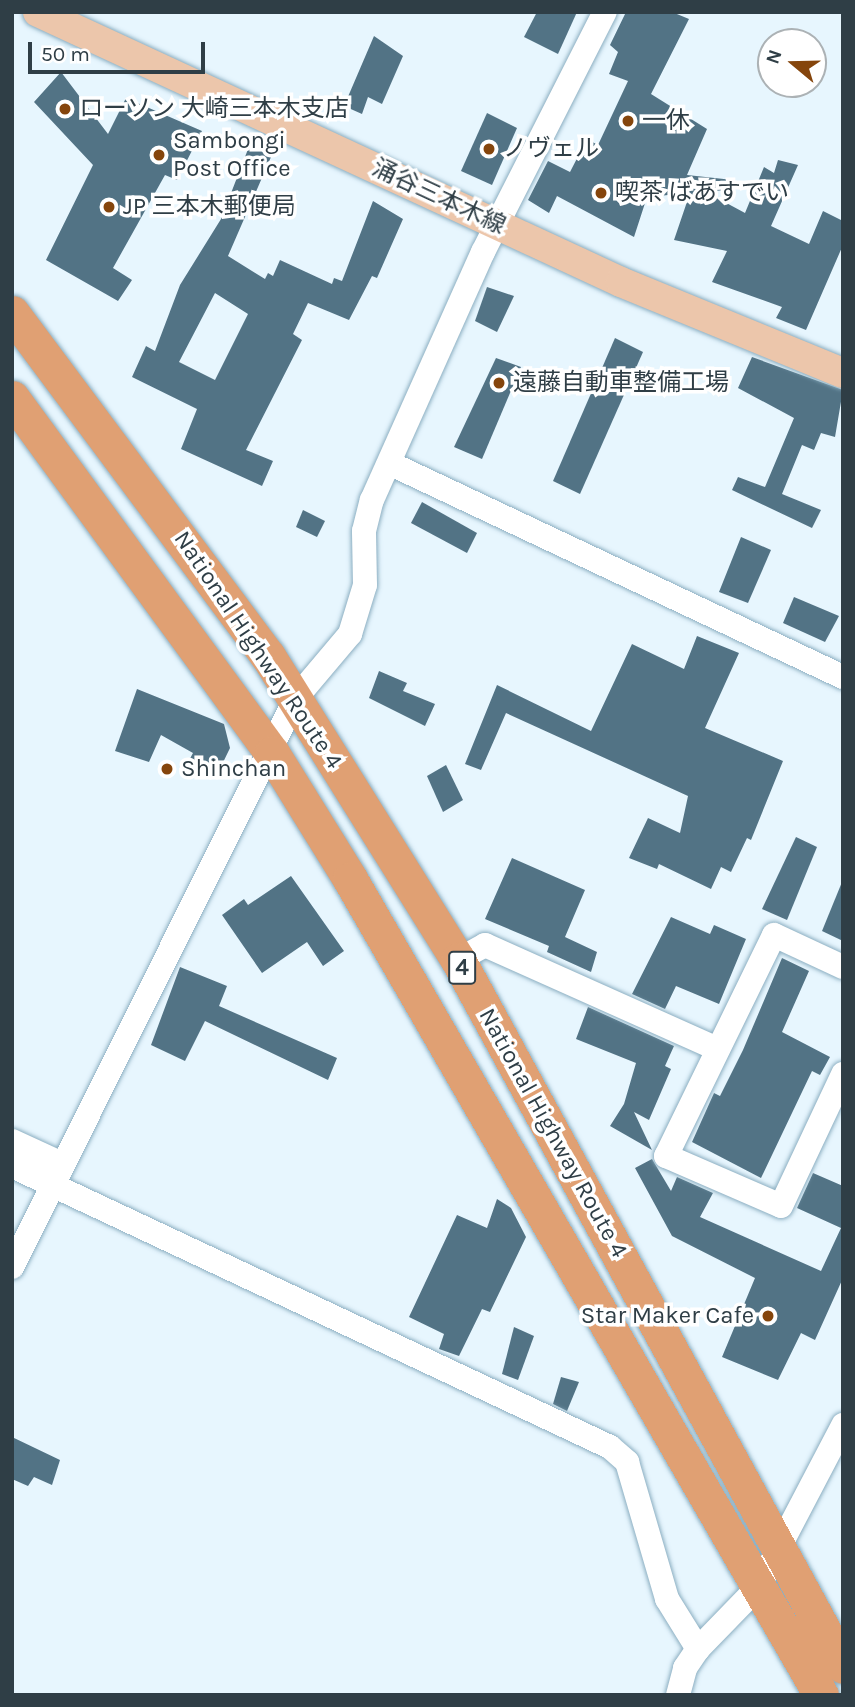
<!DOCTYPE html>
<meta charset="utf-8">
<style>
body{margin:0}
#map{position:relative;width:855px;height:1707px;overflow:hidden;background:#e7f6fe;font-family:Karla,"Noto Sans JP",sans-serif}
div>[style]{position:absolute}
[style*='--x']{left:calc(var(--x)*1px);top:calc(var(--y)*1px);width:calc(var(--w)*1px);rotate:calc(var(--a)*1deg)}
.building>*{inset:0;background:#527385}
.roads{filter:drop-shadow(0 0 2px #8baec1) drop-shadow(0 0 2px #8baec1)}
.minor>*{height:24px;margin:-12px;padding:0 12px;transform-origin:12px;border-radius:12px;background:#fff}
.major>*{height:30px;margin:-15px;padding:0 15px;transform-origin:15px;border-radius:15px;background:#ecc6ab}
.highway>*{height:35px;margin:-17.5px;padding:0 17.5px;transform-origin:17.5px;border-radius:17.5px;background:#e0a073}
.dots>*{width:19px;height:19px;translate:-50% -50%;box-sizing:border-box;border:4px solid #fff;border-radius:50%}
span{translate:-50% -50%;white-space:nowrap;text-align:center;line-height:1.15;-webkit-text-stroke:7px #fff;paint-order:stroke}
.shield-label span{padding:2px 5px;background:#fff;border:2px solid;border-radius:5px;-webkit-text-stroke-width:0}
.shield-label{font-size:23px;color:#2f3e46;font-weight:700}
.poi-label{font-size:24px;color:#2f3e46}
.left{translate:0 -50%;text-align:left}
.right{translate:-100% -50%;text-align:right}
.street-label{font-size:24px;color:#2f3e46}
.frame{position:absolute;inset:0;border:14px solid #2f3e46;pointer-events:none}
.north{position:absolute;left:757px;top:28px;width:70px;height:70px;box-sizing:border-box;background:#fff;border:2px solid #acb2b5;border-radius:50%;rotate:289deg;font-size:19px;font-weight:700;line-height:28px;text-align:center;color:#2f3e46}
.north::after{content:'';display:block;margin:auto;width:24px;height:32px;background:#85450c;clip-path:polygon(50% 0,100% 100%,50% 72%,0 100%)}
.scale{position:absolute;left:28px;top:42px;width:177px;height:32px;box-sizing:border-box;border:4px solid #2f3e46;border-top:0;padding-left:9px;font-size:21px;line-height:24px;white-space:nowrap;color:#2f3e46;-webkit-text-stroke:5px #fff;paint-order:stroke}
</style>
<div id="map">
<div class="building">
<div style="clip-path:polygon(537px 12px,577px 12px,558px 54px,524px 37px)"></div>
<div style="clip-path:polygon(626px 12px,672px 12px,689px 19px,651px 94px,707px 129px,687px 175px,733px 180px,733px 189px,706px 192px,745px 213px,764px 167px,774px 173px,778px 160px,798px 165px,771px 226px,809px 244px,823px 211px,843px 221px,843px 245px,806px 330px,776px 318px,782px 307px,712px 282px,727px 251px,674px 240px,690px 193px,647px 197px,634px 237px,557px 196px,549px 213px,528px 200px,548px 161px,570px 172px,587px 139px,598px 145px,628px 81px,609px 74px,618px 52px,610px 45px)"></div>
<div style="clip-path:polygon(374px 36px,403px 56px,382px 104px,368px 97px,362px 114px,344px 106px)"></div>
<div style="clip-path:polygon(61px 72px,108px 134px,126px 98px,202px 131px,177px 180px,165px 175px,113px 268px,132px 280px,118px 301px,46px 260px,93px 165px,34px 102px)"></div>
<div style="clip-path:polygon(487px 113px,517px 128px,492px 185px,461px 171px)"></div>
<div style="clip-path:polygon(evenodd,250px 144px,271px 157px,228px 256px,265px 279px,268px 273px,273px 276px,280px 260px,332px 284px,334px 278px,342px 281px,373px 201px,403px 219px,377px 278px,372px 276px,349px 320px,308px 303px,293px 334px,302px 340px,246px 450px,273px 461px,262px 486px,181px 449px,197px 409px,132px 377px,146px 346px,155px 351px,180px 285px,221px 219px,250px 144px,215px 293px,248px 314px,215px 380px,179px 362px,215px 293px)"></div>
<div style="clip-path:polygon(487px 287px,514px 296px,497px 332px,475px 321px)"></div>
<div style="clip-path:polygon(615px 338px,643px 352px,580px 494px,553px 481px)"></div>
<div style="clip-path:polygon(752px 357px,843px 390px,835px 437px,821px 433px,814px 450px,802px 445px,782px 494px,821px 510px,812px 528px,732px 490px,738px 477px,765px 487px,794px 418px,738px 388px)"></div>
<div style="clip-path:polygon(496px 358px,521px 367px,482px 459px,454px 447px)"></div>
<div style="clip-path:polygon(422px 502px,477px 533px,467px 553px,411px 523px)"></div>
<div style="clip-path:polygon(303px 510px,325px 521px,317px 537px,296px 527px)"></div>
<div style="clip-path:polygon(741px 537px,771px 550px,748px 603px,719px 592px)"></div>
<div style="clip-path:polygon(794px 597px,839px 616px,825px 642px,783px 623px)"></div>
<div style="clip-path:polygon(697px 636px,739px 653px,705px 728px,783px 761px,751px 840px,747px 838px,731px 872px,721px 867px,711px 889px,659px 864px,657px 869px,629px 858px,648px 818px,680px 833px,688px 796px,506px 713px,481px 770px,465px 764px,497px 685px,591px 731px,632px 644px,684px 669px)"></div>
<div style="clip-path:polygon(379px 671px,407px 683px,403px 691px,435px 704px,425px 726px,369px 698px)"></div>
<div style="clip-path:polygon(137px 689px,224px 724px,230px 748px,215px 779px,186px 766px,193px 753px,161px 735px,149px 762px,115px 751px)"></div>
<div style="clip-path:polygon(446px 765px,463px 800px,443px 812px,427px 776px)"></div>
<div style="clip-path:polygon(796px 837px,817px 847px,787px 920px,762px 909px)"></div>
<div style="clip-path:polygon(512px 858px,585px 890px,565px 937px,597px 952px,591px 972px,547px 952px,549px 946px,485px 919px)"></div>
<div style="clip-path:polygon(291px 876px,344px 951px,323px 966px,307px 942px,262px 973px,222px 915px,244px 899px,248px 905px)"></div>
<div style="clip-path:polygon(842px 882px,843px 882px,843px 941px,822px 931px)"></div>
<div style="clip-path:polygon(671px 917px,710px 934px,714px 925px,746px 939px,719px 1004px,676px 986px,665px 1009px,632px 994px)"></div>
<div style="clip-path:polygon(782px 958px,809px 971px,782px 1032px,830px 1057px,820px 1075px,812px 1071px,761px 1178px,692px 1142px,714px 1093px,720px 1096px,743px 1050px)"></div>
<div style="clip-path:polygon(180px 967px,227px 986px,219px 1006px,337px 1058px,328px 1080px,205px 1021px,185px 1061px,151px 1045px)"></div>
<div style="clip-path:polygon(588px 1007px,674px 1046px,665px 1066px,671px 1069px,649px 1120px,634px 1112px,652px 1150px,610px 1126px,624px 1104px,636px 1063px,576px 1039px)"></div>
<div style="clip-path:polygon(652px 1159px,671px 1191px,677px 1177px,713px 1193px,700px 1217px,821px 1271px,841px 1228px,797px 1208px,813px 1173px,843px 1186px,843px 1278px,815px 1340px,801px 1333px,778px 1380px,722px 1357px,755px 1278px,672px 1236px,635px 1168px)"></div>
<div style="clip-path:polygon(497px 1199px,511px 1208px,526px 1237px,490px 1312px,482px 1309px,459px 1356px,439px 1349px,444px 1334px,409px 1317px,457px 1215px,487px 1228px)"></div>
<div style="clip-path:polygon(514px 1327px,534px 1336px,518px 1380px,502px 1374px)"></div>
<div style="clip-path:polygon(561px 1377px,579px 1382px,567px 1411px,553px 1404px)"></div>
<div style="clip-path:polygon(12px 1437px,60px 1460px,52px 1485px,34px 1477px,28px 1486px,12px 1479px)"></div>
</div>
<div class="roads">
<div class="minor">
<div style="--x:389;--y:463;--w:502;--a:25.24"></div>
<div style="--x:458;--y:960;--w:31;--a:-29"></div>
<div style="--x:485;--y:945;--w:255;--a:24.1"></div>
<div style="--x:843;--y:967;--w:76;--a:-155.1"></div>
<div style="--x:774;--y:935;--w:246;--a:116"></div>
<div style="--x:666;--y:1156;--w:125;--a:23.5"></div>
<div style="--x:781;--y:1206;--w:146;--a:-64.8"></div>
<div style="--x:12;--y:1141;--w:55;--a:24.7"></div>
<div style="--x:12;--y:1166;--w:661;--a:25.17"></div>
<div style="--x:610;--y:1447;--w:23;--a:41"></div>
<div style="--x:627;--y:1462;--w:143;--a:73.7"></div>
<div style="--x:667;--y:1599;--w:59;--a:58.2"></div>
<div style="--x:12;--y:1267;--w:636;--a:-63.48"></div>
<div style="--x:296;--y:698;--w:84;--a:-49.8"></div>
<div style="--x:350;--y:634;--w:51;--a:-73"></div>
<div style="--x:365;--y:585;--w:54;--a:-91.1"></div>
<div style="--x:364;--y:531;--w:32;--a:-76"></div>
<div style="--x:372;--y:500;--w:272;--a:-65.9"></div>
<div style="--x:483;--y:252;--w:269;--a:-63.1"></div>
<div style="--x:678;--y:1695;--w:28;--a:-75"></div>
<div style="--x:685;--y:1668;--w:23;--a:-56"></div>
<div style="--x:698;--y:1649;--w:88;--a:-45.9"></div>
<div style="--x:759;--y:1586;--w:182;--a:-62.4"></div>
</div>
<div class="major">
<div style="--x:38;--y:12;--w:642;--a:24.85"></div>
<div style="--x:621;--y:282;--w:240;--a:22.3"></div>
</div>
<div class="highway">
<div style="--x:12;--y:313;--w:428;--a:53.3"></div>
<div style="--x:268;--y:656;--w:358;--a:58"></div>
<div style="--x:458;--y:960;--w:804;--a:61.4"></div>
<div style="--x:12;--y:398;--w:440;--a:53.8"></div>
<div style="--x:272;--y:753;--w:148;--a:58.2"></div>
<div style="--x:350;--y:879;--w:942;--a:60.01"></div>
</div>
</div>
<div class="dots">
<div style="left:65px;top:109px;background:#85450c"></div>
<div style="left:628px;top:121px;background:#85450c"></div>
<div style="left:489px;top:149px;background:#85450c"></div>
<div style="left:159px;top:155px;background:#85450c"></div>
<div style="left:601px;top:193px;background:#85450c"></div>
<div style="left:109px;top:207px;background:#85450c"></div>
<div style="left:499px;top:383px;background:#85450c"></div>
<div style="left:167px;top:769px;background:#85450c"></div>
<div style="left:768px;top:1316px;background:#85450c"></div>
</div>
<div class="shield-label">
<span style="left:462px;top:968px">4</span>
</div>
<div class="poi-label">
<span class="left" style="left:79px;top:109px">ローソン 大崎三本木支店</span>
<span class="left" style="left:642px;top:121px">一休</span>
<span class="left" style="left:173px;top:155px">Sambongi<br>Post Office</span>
<span class="left" style="left:503px;top:149px">ノヴェル</span>
<span class="left" style="left:615px;top:193px">喫茶 ばあすでい</span>
<span class="left" style="left:123px;top:207px">JP 三本木郵便局</span>
<span class="left" style="left:513px;top:383px">遠藤自動車整備工場</span>
<span class="left" style="left:181px;top:769px">Shinchan</span>
<span class="right" style="left:754px;top:1316px">Star Maker Cafe</span>
</div>
<div class="street-label">
<span style="left:439px;top:197px;rotate:25deg">涌谷三本木線</span>
<span style="left:258px;top:650px;rotate:56deg">National Highway Route 4</span>
<span style="left:553px;top:1133px;rotate:61deg">National Highway Route 4</span>
</div>
<div class="frame"></div>
<div class="north">N</div>
<div class="scale">50 m</div>
</div>
